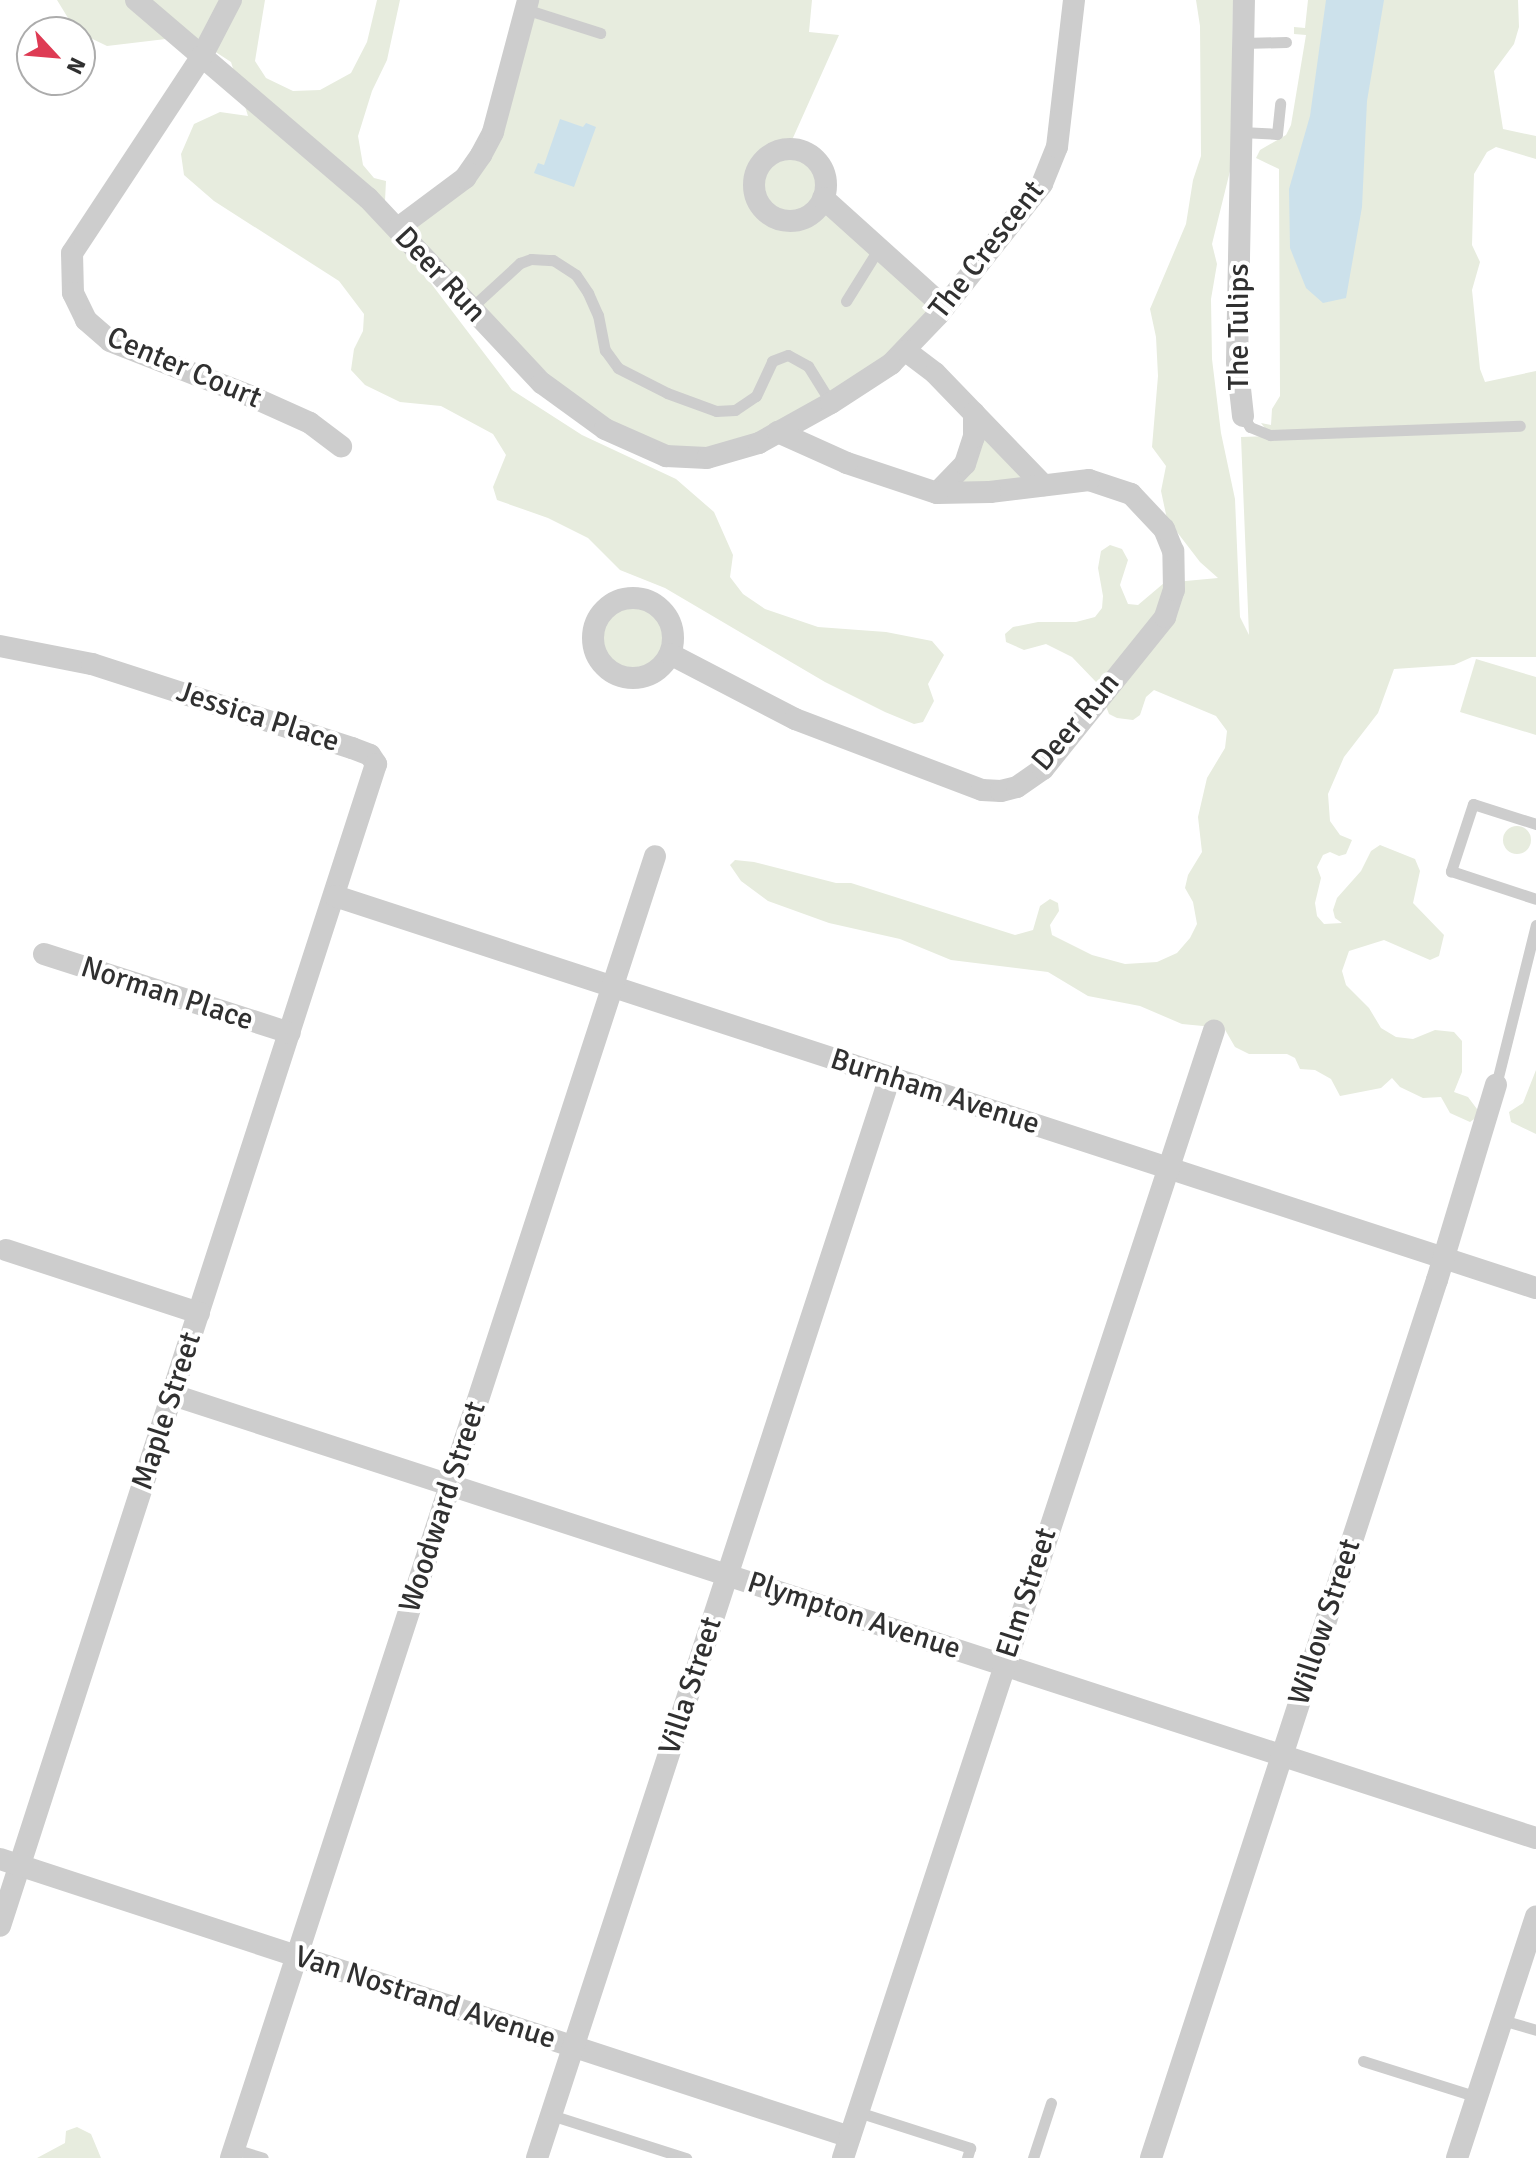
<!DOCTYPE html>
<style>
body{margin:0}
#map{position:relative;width:1536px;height:2158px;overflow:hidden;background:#fff;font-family:Signika,sans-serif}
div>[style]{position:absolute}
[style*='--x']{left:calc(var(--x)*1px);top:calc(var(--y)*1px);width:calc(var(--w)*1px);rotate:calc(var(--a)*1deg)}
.green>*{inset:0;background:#e7ecde}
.round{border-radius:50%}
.water>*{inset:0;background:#cce1eb}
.service>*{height:11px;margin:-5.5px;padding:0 5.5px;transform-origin:5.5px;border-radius:5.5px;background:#cdcdcd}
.minor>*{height:22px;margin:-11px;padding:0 11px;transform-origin:11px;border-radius:11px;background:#cdcdcd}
.minor>.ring{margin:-11px;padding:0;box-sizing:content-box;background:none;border:22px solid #cdcdcd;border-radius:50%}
span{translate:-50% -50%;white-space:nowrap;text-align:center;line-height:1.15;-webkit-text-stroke:8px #fff;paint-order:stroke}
.street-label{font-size:30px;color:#303030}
.north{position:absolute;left:16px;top:16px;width:80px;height:80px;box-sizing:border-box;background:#fff;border:2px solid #acacac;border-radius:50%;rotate:116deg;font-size:22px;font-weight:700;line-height:32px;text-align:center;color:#303030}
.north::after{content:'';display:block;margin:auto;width:28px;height:36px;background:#de3b54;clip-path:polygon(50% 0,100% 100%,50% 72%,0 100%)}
</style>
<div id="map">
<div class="green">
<div style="clip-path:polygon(57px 0,265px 0,255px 61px,266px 78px,293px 91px,320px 90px,351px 73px,367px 42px,377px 0,400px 0,387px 60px,372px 91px,358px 136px,363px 165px,374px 178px,386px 181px,385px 201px,398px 240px,512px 390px,582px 435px,676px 479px,714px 512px,733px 555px,730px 577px,743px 594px,765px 609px,818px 627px,886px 632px,932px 641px,944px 655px,928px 684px,934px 701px,923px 722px,914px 724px,885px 712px,825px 682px,665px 588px,620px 570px,588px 538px,548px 518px,497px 500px,493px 487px,506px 455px,493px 434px,441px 406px,400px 402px,365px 385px,351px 370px,354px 349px,363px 331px,364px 314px,339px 281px,214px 201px,184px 175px,181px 154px,194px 124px,220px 112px,248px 116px,231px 62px,191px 36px,107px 46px,76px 31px)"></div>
<div style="clip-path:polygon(528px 0,812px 0,809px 32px,839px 35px,788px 149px,808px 154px,818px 162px,824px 173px,824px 198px,944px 307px,891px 364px,707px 458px,605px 429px,398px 228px,481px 155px)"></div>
<div style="clip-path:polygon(1196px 0,1233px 0,1231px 167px,1212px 244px,1217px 264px,1211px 299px,1212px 359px,1221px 433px,1235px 499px,1240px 617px,1249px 635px,1241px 437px,1271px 436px,1261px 423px,1271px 425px,1272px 409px,1280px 396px,1279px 169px,1256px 158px,1260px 150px,1286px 135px,1291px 125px,1306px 35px,1294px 34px,1294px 27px,1305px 28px,1308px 0,1518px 0,1519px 27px,1514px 44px,1494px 71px,1503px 129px,1536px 136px,1536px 159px,1496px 147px,1487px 152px,1474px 174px,1472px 245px,1480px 262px,1472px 290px,1480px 369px,1485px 382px,1536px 371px,1536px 657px,1472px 657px,1454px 665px,1394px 669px,1378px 713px,1344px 757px,1328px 794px,1330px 821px,1340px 835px,1352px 840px,1346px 854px,1339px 856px,1330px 852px,1323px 855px,1317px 867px,1321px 878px,1315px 903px,1317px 916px,1324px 924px,1342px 923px,1335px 918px,1333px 910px,1337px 898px,1361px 871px,1371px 851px,1380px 845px,1415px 859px,1420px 871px,1413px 903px,1444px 935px,1439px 956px,1430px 960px,1384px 940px,1349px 951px,1342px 971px,1346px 985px,1369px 1008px,1381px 1028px,1396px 1037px,1413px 1039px,1435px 1030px,1454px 1032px,1462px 1041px,1462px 1072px,1454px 1092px,1468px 1097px,1477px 1109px,1477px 1117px,1470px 1122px,1450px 1113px,1441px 1097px,1423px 1098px,1400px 1087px,1392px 1078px,1381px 1088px,1340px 1096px,1331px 1079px,1315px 1070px,1300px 1069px,1295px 1058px,1287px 1054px,1249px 1054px,1235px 1047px,1224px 1028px,1182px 1024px,1140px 1006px,1088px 996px,1048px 972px,951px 960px,900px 939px,829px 923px,768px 901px,741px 881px,730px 865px,735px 860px,754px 862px,836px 883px,851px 883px,1015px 935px,1033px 930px,1040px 906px,1050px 899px,1058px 903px,1059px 911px,1050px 925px,1052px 935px,1092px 955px,1125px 964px,1157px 962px,1177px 953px,1190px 938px,1197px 924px,1193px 902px,1185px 888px,1188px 875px,1202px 852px,1198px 817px,1207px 778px,1225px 748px,1227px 731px,1216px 716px,1154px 690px,1146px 697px,1140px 715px,1133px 720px,1117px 718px,1109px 714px,1097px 683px,1072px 657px,1046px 644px,1024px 650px,1006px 642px,1005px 634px,1013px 627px,1038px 622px,1076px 622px,1095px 617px,1102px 608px,1103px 596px,1098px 568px,1101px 551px,1110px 545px,1122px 549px,1128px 560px,1120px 585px,1128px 604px,1138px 605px,1164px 583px,1218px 578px,1200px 562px,1167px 519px,1161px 491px,1166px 466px,1152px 447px,1158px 376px,1156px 337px,1150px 309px,1186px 224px,1193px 180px,1201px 156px,1200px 26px)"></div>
<div style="clip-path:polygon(975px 429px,1043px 485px,937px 493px)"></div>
<div class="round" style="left:593px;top:598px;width:80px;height:80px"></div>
<div style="clip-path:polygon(1476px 659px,1536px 677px,1536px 735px,1460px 712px)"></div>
<div class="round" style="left:1503px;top:826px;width:28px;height:28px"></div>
<div style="clip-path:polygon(1536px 1070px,1536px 1134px,1511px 1122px,1509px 1112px,1523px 1103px)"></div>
<div style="clip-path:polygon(77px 2127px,91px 2134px,101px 2158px,37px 2158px,65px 2143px,66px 2131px)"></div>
</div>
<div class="water">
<div style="clip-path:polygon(1326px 0,1384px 0,1367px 101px,1362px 207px,1346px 298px,1323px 303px,1306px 288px,1290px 248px,1289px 189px,1310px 116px)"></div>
<div style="clip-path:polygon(560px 119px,583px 127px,586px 123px,596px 127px,574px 187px,534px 173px,538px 163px,544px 165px)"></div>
</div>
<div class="service">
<div style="--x:525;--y:9;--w:79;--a:17.7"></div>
<div style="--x:1243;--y:43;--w:43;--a:-1.3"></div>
<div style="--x:1241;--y:132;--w:36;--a:3"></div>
<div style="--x:1277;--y:134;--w:31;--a:-84"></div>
<div style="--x:846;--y:301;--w:62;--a:-58.1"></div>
<div style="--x:471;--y:308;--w:67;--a:-42.6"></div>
<div style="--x:520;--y:263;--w:12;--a:-20"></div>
<div style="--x:531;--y:259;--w:22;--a:3"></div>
<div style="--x:553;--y:260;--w:27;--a:33"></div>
<div style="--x:576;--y:275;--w:22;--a:56"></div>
<div style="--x:588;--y:293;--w:24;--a:66"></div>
<div style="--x:598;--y:315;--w:36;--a:79"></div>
<div style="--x:605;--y:350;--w:22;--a:54"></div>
<div style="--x:618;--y:368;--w:55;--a:27"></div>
<div style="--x:667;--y:393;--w:52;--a:20.2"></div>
<div style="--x:716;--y:411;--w:19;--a:-3"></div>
<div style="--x:735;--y:410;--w:25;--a:-34"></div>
<div style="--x:756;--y:396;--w:38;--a:-65"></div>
<div style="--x:772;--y:361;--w:17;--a:-21"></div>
<div style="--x:788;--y:355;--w:23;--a:29"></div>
<div style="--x:808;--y:366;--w:44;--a:58.1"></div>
<div style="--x:1243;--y:416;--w:13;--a:58"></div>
<div style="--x:1250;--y:427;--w:22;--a:22"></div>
<div style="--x:1270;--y:435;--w:250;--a:-2.1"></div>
<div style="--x:1536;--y:824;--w:66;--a:-162.4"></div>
<div style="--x:1473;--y:804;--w:71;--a:108.2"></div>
<div style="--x:1451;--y:871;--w:89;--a:18.2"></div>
<div style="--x:1496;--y:1085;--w:165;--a:-76"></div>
<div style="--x:1502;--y:2020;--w:35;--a:16"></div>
<div style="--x:1363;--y:2061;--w:120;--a:17.5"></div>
<div style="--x:858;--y:2112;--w:118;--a:17.8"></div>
<div style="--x:970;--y:2148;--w:10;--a:107"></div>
<div style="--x:551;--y:2115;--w:142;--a:17.7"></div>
<div style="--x:234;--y:2149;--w:30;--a:17"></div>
<div style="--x:1033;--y:2158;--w:58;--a:-71.9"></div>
</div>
<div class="minor">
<div style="--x:136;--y:0;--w:305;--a:40.5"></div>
<div style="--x:368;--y:198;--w:254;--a:46.8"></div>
<div style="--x:542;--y:383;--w:78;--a:36.1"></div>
<div style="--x:605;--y:429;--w:67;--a:23.9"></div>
<div style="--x:666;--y:456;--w:41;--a:2.8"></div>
<div style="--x:707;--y:458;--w:54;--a:-16.1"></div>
<div style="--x:759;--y:443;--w:82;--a:-29.1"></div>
<div style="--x:831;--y:403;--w:72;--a:-33"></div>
<div style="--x:891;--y:364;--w:69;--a:-46.2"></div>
<div style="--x:939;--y:314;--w:166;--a:-51.6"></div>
<div style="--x:1042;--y:184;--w:40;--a:-68"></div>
<div style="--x:1057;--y:147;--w:148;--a:-83.4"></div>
<div style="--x:231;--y:0;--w:63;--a:117.4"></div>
<div style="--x:202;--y:56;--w:236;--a:123.4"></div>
<div style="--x:72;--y:253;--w:40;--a:88.6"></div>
<div style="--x:73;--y:293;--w:30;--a:64"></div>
<div style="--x:86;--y:320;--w:32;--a:41"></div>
<div style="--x:110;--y:341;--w:150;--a:21.4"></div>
<div style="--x:250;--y:396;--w:66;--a:24.2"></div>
<div style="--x:310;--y:423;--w:39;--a:37"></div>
<div class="ring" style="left:754px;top:149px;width:50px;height:50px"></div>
<div style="--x:823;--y:198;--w:163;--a:42"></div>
<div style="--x:398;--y:228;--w:84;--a:-36.7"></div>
<div style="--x:465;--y:178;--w:28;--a:-55"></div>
<div style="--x:481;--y:155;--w:26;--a:-62"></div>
<div style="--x:493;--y:132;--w:137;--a:-75.1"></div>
<div style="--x:906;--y:351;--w:36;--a:37"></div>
<div style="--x:935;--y:373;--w:156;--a:46"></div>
<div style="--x:1243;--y:416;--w:54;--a:-96.3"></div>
<div style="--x:1237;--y:362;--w:362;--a:-88.9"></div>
<div style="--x:937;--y:493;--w:40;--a:-46"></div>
<div style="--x:965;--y:464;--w:28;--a:-72"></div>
<div style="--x:974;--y:437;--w:24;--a:-90"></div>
<div class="ring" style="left:593px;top:598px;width:58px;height:58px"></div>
<div style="--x:0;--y:646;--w:94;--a:11.1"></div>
<div style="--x:92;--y:664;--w:273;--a:17.9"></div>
<div style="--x:352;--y:748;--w:19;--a:21"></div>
<div style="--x:370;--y:755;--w:11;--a:56"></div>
<div style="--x:376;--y:764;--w:1221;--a:107.93"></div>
<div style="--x:670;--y:654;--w:141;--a:27.5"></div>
<div style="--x:795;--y:719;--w:200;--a:20.8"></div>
<div style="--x:982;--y:790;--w:19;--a:3"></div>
<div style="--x:1001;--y:791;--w:16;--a:-14"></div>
<div style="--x:1017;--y:787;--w:32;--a:-35"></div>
<div style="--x:1043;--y:769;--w:195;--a:-51.2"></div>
<div style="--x:1165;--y:617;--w:28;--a:-72"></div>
<div style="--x:1174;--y:590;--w:39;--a:-91"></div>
<div style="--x:1173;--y:551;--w:24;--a:-112"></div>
<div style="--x:1164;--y:529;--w:48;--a:-133.3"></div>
<div style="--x:1131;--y:494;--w:44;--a:-161.6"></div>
<div style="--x:1089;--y:480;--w:100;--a:173.1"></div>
<div style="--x:990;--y:492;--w:53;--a:178.9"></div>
<div style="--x:937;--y:493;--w:95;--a:-161.6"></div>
<div style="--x:847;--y:463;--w:76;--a:-155.8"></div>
<div style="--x:335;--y:896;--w:1263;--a:18.08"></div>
<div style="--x:44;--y:954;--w:258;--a:17.8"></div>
<div style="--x:6;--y:1250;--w:203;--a:18.1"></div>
<div style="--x:173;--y:1395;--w:1433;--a:18.01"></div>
<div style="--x:0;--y:1859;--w:894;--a:18.11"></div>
<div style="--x:231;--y:2158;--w:1369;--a:-71.96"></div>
<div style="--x:537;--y:2158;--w:1137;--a:-71.92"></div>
<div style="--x:843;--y:2158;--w:1187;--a:-71.79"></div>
<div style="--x:1151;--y:2158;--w:923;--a:-71.96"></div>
<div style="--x:1437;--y:1280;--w:204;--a:-73.2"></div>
<div style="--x:1457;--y:2158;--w:254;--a:-71.9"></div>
</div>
<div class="street-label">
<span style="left:987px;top:250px;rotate:-52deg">The Crescent</span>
<span style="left:440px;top:275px;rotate:47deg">Deer Run</span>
<span style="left:1239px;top:327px;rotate:-90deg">The Tulips</span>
<span style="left:184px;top:368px;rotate:23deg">Center Court</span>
<span style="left:258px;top:717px;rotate:18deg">Jessica Place</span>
<span style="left:1076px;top:722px;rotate:-50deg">Deer Run</span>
<span style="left:167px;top:994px;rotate:18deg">Norman Place</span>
<span style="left:935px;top:1092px;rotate:18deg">Burnham Avenue</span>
<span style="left:167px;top:1411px;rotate:-72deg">Maple Street</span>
<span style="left:443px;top:1507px;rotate:-72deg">Woodward Street</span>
<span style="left:1027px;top:1593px;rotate:-72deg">Elm Street</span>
<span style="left:854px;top:1616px;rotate:18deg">Plympton Avenue</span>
<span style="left:1325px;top:1622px;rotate:-72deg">Willow Street</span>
<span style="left:691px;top:1686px;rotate:-72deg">Villa Street</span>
<span style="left:425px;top:1998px;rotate:18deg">Van Nostrand Avenue</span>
</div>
<div class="north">N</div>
</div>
